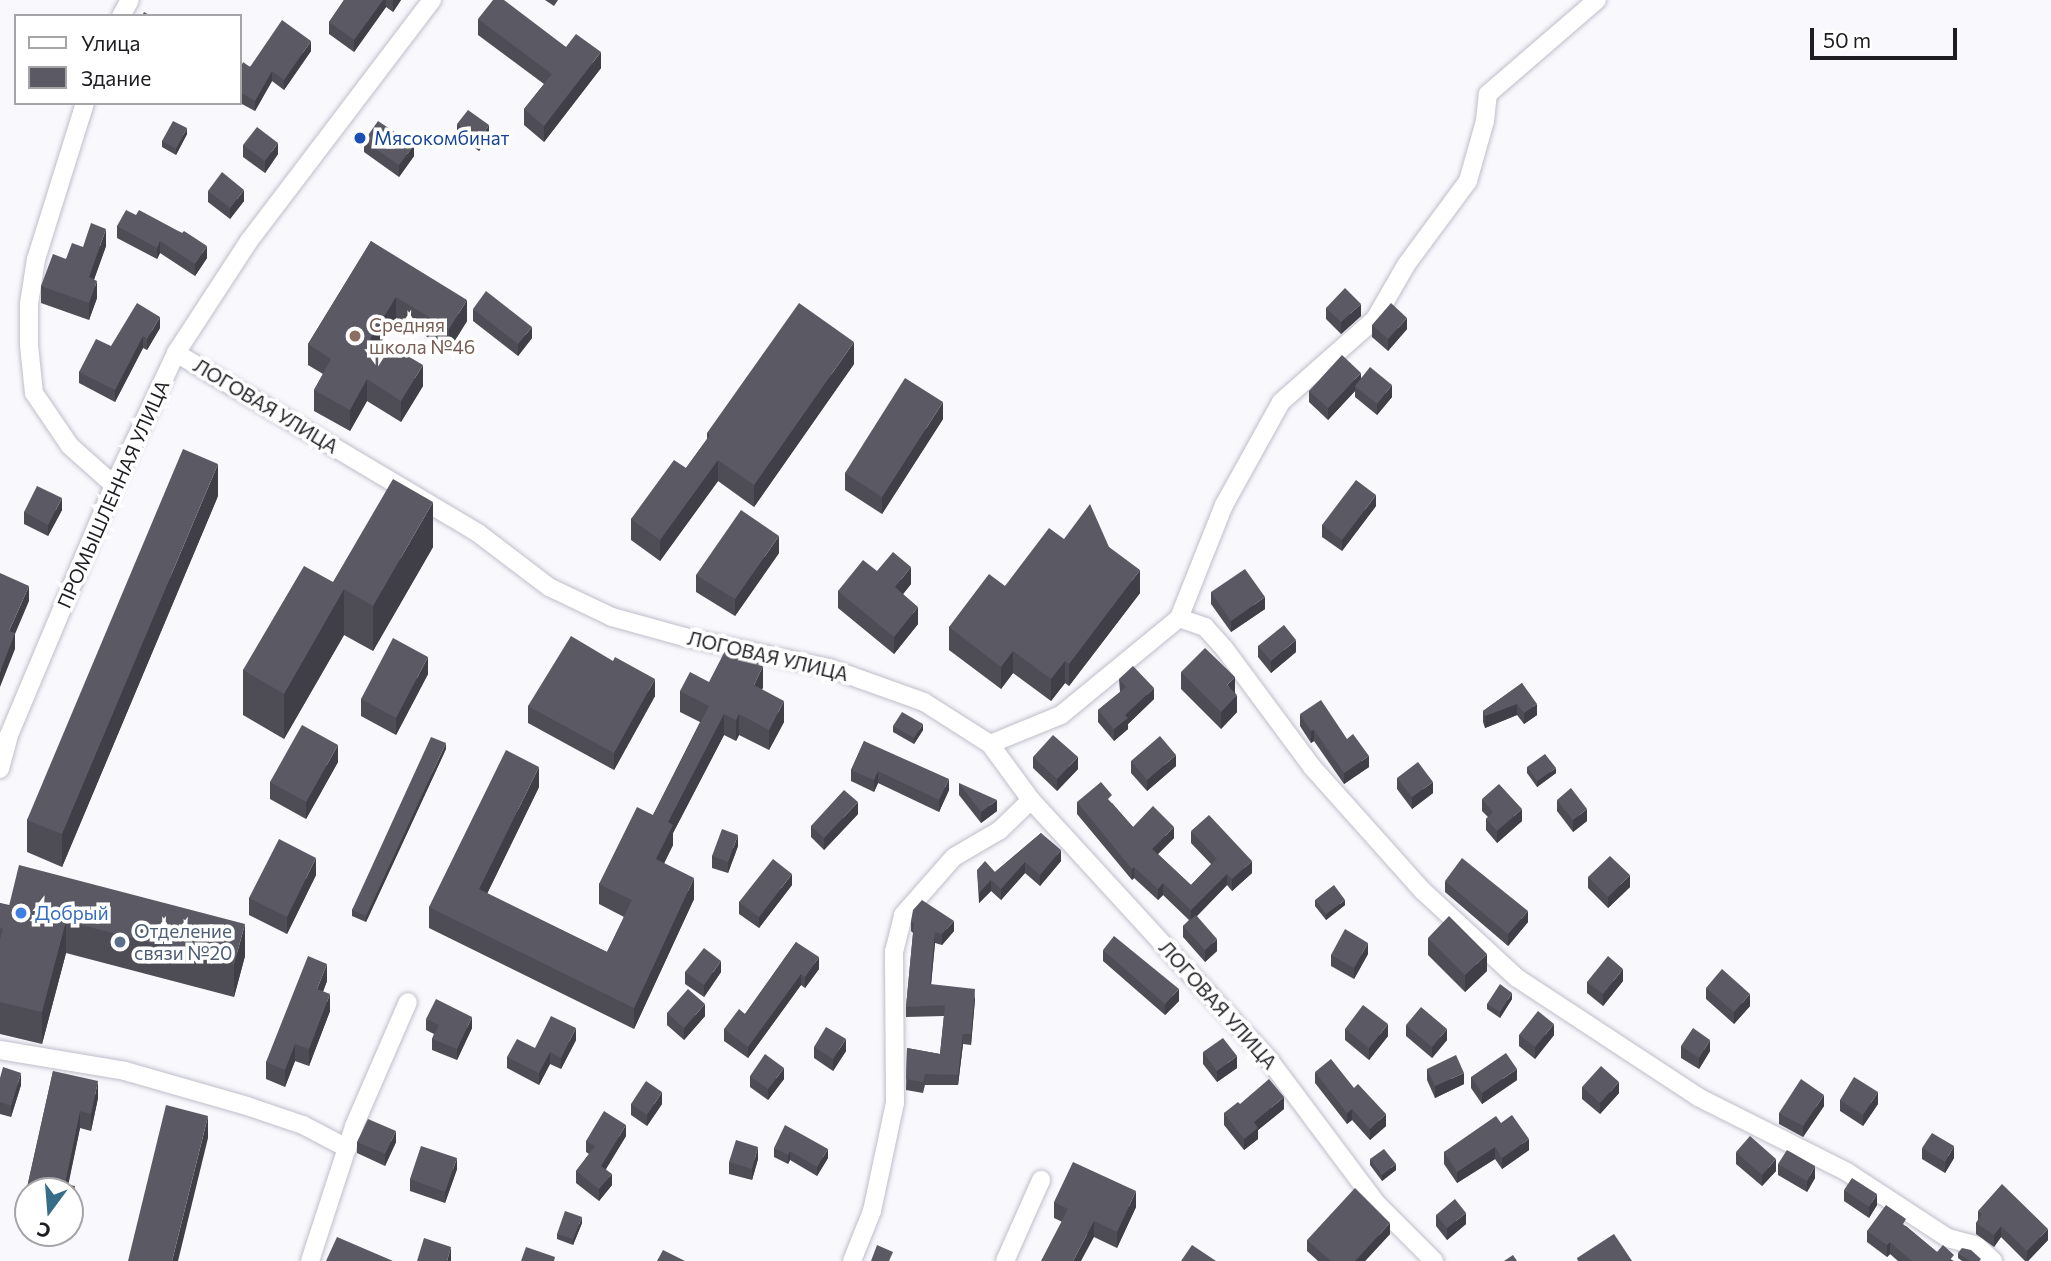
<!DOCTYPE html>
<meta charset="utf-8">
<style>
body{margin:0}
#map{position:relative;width:2051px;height:1261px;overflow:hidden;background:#f8f8fd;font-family:Commissioner,sans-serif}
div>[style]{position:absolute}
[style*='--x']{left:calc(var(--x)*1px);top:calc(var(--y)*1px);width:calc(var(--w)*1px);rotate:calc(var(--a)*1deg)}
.roads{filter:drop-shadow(0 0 2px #bfbeca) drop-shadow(0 0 2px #bfbeca)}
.street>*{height:18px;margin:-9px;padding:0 9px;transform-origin:9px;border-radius:9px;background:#fff}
.wall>*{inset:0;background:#4e4d56}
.shaded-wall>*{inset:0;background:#403e46}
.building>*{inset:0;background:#5b5964}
.dots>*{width:19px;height:19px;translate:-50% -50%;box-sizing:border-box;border:4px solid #fff;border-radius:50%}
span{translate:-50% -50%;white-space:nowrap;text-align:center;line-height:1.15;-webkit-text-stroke:7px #fff;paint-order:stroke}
.transit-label{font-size:19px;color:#164399}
.left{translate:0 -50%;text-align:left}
.education-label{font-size:19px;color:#785e54}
.street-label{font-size:19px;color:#1e1e22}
.shop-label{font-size:19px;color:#366cbe}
.service-label{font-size:19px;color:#4e5e75}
.legend{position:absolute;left:14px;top:14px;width:228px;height:91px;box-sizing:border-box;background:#fff;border:2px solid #a5a5a7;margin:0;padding:9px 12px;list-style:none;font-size:21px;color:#1e1e22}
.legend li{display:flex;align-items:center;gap:14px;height:35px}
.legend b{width:35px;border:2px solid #a5a5a7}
.north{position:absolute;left:14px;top:1177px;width:70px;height:70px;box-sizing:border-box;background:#fff;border:2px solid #a5a5a7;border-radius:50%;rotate:196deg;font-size:19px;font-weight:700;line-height:28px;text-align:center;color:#1e1e22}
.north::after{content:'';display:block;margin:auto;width:24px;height:32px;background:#376d89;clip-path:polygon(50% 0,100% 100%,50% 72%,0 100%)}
.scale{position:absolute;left:1810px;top:28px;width:147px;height:32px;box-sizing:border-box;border:4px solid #1e1e22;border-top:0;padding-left:9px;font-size:21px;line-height:24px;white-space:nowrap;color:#1e1e22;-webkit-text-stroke:5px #fff;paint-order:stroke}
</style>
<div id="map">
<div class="roads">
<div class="street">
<div style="--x:121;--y:16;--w:18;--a:-61"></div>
<div style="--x:85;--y:103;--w:164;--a:107.4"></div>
<div style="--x:36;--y:259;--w:46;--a:98.8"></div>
<div style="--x:29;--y:304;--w:41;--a:90"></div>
<div style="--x:29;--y:345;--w:48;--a:84.1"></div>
<div style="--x:34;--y:393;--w:64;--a:55.8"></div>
<div style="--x:70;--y:446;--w:59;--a:41.6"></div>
<div style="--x:176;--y:353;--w:352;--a:30.8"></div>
<div style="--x:478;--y:533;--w:89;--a:37.3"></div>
<div style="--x:549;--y:587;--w:70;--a:25.5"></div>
<div style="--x:612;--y:617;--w:75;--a:15.5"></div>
<div style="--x:684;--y:637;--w:148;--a:12.1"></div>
<div style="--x:829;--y:668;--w:101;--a:19.7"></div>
<div style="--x:924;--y:702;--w:78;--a:32.5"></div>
<div style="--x:990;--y:744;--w:69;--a:53.8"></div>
<div style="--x:1031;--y:800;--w:354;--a:47.5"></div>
<div style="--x:1270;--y:1061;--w:179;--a:53.2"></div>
<div style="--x:1377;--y:1204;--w:81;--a:45"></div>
<div style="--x:1179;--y:618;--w:122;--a:-68.3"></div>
<div style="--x:1224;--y:505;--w:118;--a:-61"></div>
<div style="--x:1281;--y:402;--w:125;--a:-41.4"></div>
<div style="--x:1375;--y:319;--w:62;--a:-60.1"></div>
<div style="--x:1406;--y:265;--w:104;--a:-53.6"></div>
<div style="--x:1468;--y:181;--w:62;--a:-74.2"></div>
<div style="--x:1485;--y:121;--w:27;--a:-84"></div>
<div style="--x:1488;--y:94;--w:144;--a:-40.8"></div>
<div style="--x:990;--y:744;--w:77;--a:-22.2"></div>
<div style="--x:1061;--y:715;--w:153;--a:-39.4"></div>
<div style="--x:1179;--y:618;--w:28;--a:19"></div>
<div style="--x:1205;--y:627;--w:28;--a:48"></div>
<div style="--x:1224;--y:648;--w:148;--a:53.5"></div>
<div style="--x:1312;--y:767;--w:166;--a:48.2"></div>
<div style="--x:1423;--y:891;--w:128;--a:42.8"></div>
<div style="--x:1517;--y:978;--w:217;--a:33.3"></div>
<div style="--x:1698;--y:1097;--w:167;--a:26.7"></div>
<div style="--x:1847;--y:1172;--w:121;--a:33.2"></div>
<div style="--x:1948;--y:1238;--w:30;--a:15"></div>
<div style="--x:1977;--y:1246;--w:22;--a:43"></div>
<div style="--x:0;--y:769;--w:35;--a:-75"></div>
<div style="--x:9;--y:735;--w:271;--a:-67.2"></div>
<div style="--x:114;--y:485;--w:146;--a:-64.8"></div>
<div style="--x:176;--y:353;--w:134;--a:-56.9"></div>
<div style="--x:249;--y:241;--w:303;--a:-52.8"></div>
<div style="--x:0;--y:1050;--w:127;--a:9.5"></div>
<div style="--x:125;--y:1071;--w:127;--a:16"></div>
<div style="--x:247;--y:1106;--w:59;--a:18.7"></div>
<div style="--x:303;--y:1125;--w:50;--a:27.6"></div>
<div style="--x:310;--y:1261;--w:142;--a:-71.9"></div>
<div style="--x:354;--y:1126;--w:135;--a:-66.5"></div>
<div style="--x:852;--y:1261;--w:54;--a:-68.2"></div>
<div style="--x:872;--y:1211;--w:110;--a:-78"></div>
<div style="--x:895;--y:1103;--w:151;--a:-90.4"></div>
<div style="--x:894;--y:952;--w:38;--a:-76"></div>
<div style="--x:903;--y:915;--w:77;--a:-48.7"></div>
<div style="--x:954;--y:857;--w:53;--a:-30.4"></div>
<div style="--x:1000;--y:830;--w:43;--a:-44.1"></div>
<div style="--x:1005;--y:1261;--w:89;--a:-66"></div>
</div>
</div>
<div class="wall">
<div style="clip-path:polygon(344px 0,401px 0,393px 12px,386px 7px,354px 52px,329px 34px,329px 22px)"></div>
<div style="clip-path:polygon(545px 0,558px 0,554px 6px)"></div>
<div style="clip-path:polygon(478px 19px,566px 47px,601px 68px,544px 142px,524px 125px,524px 109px,544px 84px,478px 35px)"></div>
<div style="clip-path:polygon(311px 51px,284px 90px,272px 81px,255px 111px,240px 103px,240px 69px)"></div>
<div style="clip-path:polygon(457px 124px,489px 136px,479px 151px,457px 136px)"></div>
<div style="clip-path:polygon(187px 134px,176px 155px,162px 147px,162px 141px)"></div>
<div style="clip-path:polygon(364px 141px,414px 156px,399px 177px,364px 152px)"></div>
<div style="clip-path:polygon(243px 145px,278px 154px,265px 173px,243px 157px)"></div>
<div style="clip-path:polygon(208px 191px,244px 201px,230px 219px,208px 202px)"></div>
<div style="clip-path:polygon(136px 215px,182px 233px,207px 258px,195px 276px,160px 253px,157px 259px,117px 238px,117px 226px)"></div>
<div style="clip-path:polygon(371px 241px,467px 321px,449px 350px,396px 318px,380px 344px,423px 386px,401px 422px,367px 401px,350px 431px,314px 411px,314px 390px,323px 374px,308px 365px,308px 344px)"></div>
<div style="clip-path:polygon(106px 246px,94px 279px,97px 298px,89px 320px,41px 303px,41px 286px,66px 259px,83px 247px)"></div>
<div style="clip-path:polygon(1326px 308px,1361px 316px,1341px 334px,1326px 319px)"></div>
<div style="clip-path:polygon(473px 309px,532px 338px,518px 356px,473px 321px)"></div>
<div style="clip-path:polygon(1372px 325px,1407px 329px,1388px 351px,1372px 337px)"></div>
<div style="clip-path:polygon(160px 328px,147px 350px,143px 348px,115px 402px,79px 383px,79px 372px,111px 346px)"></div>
<div style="clip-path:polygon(854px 364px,754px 507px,718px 481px,660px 561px,631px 540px,631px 519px,686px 468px,707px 439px,707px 433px)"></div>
<div style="clip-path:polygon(1361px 378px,1392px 397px,1377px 415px,1355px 397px,1355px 391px,1328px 420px,1309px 402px,1309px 391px)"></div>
<div style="clip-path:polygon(943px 419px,882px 514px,845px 490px,845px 473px)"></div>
<div style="clip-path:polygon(218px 496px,62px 867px,27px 852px,27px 820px)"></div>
<div style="clip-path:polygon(1376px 506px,1342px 551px,1322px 537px,1322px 525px)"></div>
<div style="clip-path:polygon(62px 510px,48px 536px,24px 524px,24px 512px)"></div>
<div style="clip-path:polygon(1064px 539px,1109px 547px,1140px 593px,1069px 686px,1065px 683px,1051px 701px,1013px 673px,1001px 689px,949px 650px,949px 627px,1005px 586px)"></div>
<div style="clip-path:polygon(433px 547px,373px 651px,344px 635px,284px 739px,243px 715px,243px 670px,333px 582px)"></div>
<div style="clip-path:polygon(779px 553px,735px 616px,696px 592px,696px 575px)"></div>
<div style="clip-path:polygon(877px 571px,911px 584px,903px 594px,918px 624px,894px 654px,838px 608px,838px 591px)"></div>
<div style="clip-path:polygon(1211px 592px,1265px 609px,1231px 632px,1211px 604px)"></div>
<div style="clip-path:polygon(1258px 646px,1296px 652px,1271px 673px,1258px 657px)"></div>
<div style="clip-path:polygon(613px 661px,655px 696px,614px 770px,528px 723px,528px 706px)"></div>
<div style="clip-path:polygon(1181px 672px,1235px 692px,1237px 712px,1221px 729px,1181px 689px)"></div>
<div style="clip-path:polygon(428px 674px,396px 735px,361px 716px,361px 699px)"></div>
<div style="clip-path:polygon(1119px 679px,1154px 699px,1128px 724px,1128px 729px,1114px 741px,1098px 722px,1098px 710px,1120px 692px)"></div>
<div style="clip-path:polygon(709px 682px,763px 687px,762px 690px,784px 722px,769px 750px,739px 735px,736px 741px,724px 735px,673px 833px,673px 845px,664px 863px,694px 899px,634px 1029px,429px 928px,429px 907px,539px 787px,487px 894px,607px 952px,624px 917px,599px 904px,599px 884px,653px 815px,700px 722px,680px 712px,680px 691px)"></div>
<div style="clip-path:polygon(1522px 683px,1537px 715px,1524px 724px,1517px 715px,1485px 728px,1483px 722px,1483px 711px)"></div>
<div style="clip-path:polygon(1300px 714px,1369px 767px,1344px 784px,1314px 741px,1311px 743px,1300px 726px)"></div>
<div style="clip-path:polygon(893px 726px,923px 730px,914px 744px,893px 732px)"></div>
<div style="clip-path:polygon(864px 741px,949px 790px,939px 812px,878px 783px,874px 792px,851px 781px,851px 770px)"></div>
<div style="clip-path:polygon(446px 749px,366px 922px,352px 916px,352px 910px)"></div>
<div style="clip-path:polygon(1033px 757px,1078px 769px,1057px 791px,1033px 768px)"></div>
<div style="clip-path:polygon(1131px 761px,1176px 766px,1147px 791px,1131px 773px)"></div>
<div style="clip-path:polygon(338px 762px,306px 819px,270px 799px,270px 782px)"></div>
<div style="clip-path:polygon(1527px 767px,1556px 773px,1537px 787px,1527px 773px)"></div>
<div style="clip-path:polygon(1397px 778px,1433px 793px,1412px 809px,1397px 789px)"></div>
<div style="clip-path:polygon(959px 783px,997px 811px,981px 823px,959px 795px)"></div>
<div style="clip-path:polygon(1482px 799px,1522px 821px,1497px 843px,1486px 830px,1486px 819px,1488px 817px,1482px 811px)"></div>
<div style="clip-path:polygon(1557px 800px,1587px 821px,1573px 832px,1557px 811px)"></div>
<div style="clip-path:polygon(1077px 802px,1112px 803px,1133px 827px,1174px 838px,1158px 854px,1191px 885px,1211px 864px,1191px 843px,1191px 831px,1252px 873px,1232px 891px,1227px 885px,1197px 916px,1217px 951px,1205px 962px,1183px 937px,1183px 926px,1189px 920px,1163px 895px,1158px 900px,1134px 878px,1132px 880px,1077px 814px)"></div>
<div style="clip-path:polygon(858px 814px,824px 850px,811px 837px,811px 826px)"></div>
<div style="clip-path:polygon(1041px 833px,1061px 861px,1040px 886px,1025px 873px,1001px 900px,991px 891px,979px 903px,977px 870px,995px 872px)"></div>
<div style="clip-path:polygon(738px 846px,728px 873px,712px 868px,712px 856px)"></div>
<div style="clip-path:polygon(316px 875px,287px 934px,249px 915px,249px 898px)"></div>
<div style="clip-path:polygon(1588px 877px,1630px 887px,1608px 908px,1588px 888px)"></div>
<div style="clip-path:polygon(1445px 881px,1528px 922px,1508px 946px,1445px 892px)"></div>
<div style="clip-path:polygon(792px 885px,759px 928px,739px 914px,739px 902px)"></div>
<div style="clip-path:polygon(1315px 900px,1345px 905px,1326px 920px,1315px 906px)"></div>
<div style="clip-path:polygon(0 903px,245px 956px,234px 997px,66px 953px,42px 1044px,0 1034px)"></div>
<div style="clip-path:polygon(911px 921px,954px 931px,942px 945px,935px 943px,931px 985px,975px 999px,971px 1045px,963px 1044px,958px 1085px,925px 1085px,923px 1093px,906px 1090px,907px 1048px,940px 1054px,944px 1016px,906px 1017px,906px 1007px,913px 933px,911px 931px)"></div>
<div style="clip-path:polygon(1428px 938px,1487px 971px,1465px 992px,1428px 955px)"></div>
<div style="clip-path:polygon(796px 942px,819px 969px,805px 988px,801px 985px,748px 1058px,724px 1041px,724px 1029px,745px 1014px)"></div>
<div style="clip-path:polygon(1103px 950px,1179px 1001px,1165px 1015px,1103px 961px)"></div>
<div style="clip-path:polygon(1368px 954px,1354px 979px,1331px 966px,1331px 955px)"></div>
<div style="clip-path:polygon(685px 972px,721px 972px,704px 997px,685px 984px)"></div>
<div style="clip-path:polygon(327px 981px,323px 992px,330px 1011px,309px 1066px,295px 1061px,285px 1087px,266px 1079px,266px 1062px)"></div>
<div style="clip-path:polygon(1623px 981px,1603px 1006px,1587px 993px,1587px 982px)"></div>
<div style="clip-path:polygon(1706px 988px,1750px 1006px,1734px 1024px,1706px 999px)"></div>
<div style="clip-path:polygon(1512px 999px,1500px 1018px,1487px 1009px,1487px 1004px)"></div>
<div style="clip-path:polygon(667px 1013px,705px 1016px,684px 1040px,667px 1025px)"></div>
<div style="clip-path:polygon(426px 1019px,472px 1028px,457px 1060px,432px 1050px,432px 1039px,434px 1034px,426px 1030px)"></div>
<div style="clip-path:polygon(1406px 1025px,1447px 1040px,1432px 1058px,1406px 1036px)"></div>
<div style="clip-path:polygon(1345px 1029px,1388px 1036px,1369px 1060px,1345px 1040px)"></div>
<div style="clip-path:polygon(1519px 1035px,1554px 1035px,1535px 1059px,1519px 1046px)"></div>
<div style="clip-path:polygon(576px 1040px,561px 1069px,550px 1064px,539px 1085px,507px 1068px,507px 1057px,535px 1048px)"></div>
<div style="clip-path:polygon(1681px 1046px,1710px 1051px,1699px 1069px,1681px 1058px)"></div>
<div style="clip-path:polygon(814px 1047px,846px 1051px,833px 1071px,814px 1058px)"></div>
<div style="clip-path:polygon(1203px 1052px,1237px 1068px,1217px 1082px,1203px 1064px)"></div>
<div style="clip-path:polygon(1427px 1069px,1464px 1084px,1435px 1098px,1427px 1080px)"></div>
<div style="clip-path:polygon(53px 1071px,98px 1098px,91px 1131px,80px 1128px,68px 1184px,75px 1203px,70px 1224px,70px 1191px,28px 1191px,28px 1228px,22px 1227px,22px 1210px)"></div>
<div style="clip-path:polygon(1315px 1072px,1386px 1126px,1370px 1140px,1352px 1120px,1347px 1124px,1315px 1083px)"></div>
<div style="clip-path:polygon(750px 1076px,784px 1079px,768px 1100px,750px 1087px)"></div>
<div style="clip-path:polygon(1471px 1077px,1517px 1080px,1482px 1104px,1471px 1088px)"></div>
<div style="clip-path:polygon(0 1078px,21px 1085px,11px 1117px,0 1114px)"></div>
<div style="clip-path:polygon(1582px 1087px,1619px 1093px,1600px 1114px,1582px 1099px)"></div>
<div style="clip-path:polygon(1840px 1100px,1878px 1104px,1863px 1126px,1840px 1111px)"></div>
<div style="clip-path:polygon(631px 1104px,662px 1104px,647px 1126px,631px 1115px)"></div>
<div style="clip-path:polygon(1240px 1104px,1284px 1109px,1258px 1130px,1258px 1139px,1244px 1150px,1224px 1125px,1224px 1113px)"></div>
<div style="clip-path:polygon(1824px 1106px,1803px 1137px,1779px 1124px,1779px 1113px)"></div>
<div style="clip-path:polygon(1501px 1123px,1529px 1150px,1502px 1169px,1495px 1159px,1457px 1183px,1444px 1164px,1444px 1152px)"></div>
<div style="clip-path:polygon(626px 1136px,606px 1169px,612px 1185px,599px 1201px,576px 1183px,576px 1171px,589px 1154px,586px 1152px,586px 1141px)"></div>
<div style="clip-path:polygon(357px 1142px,396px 1142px,385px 1166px,357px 1153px)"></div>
<div style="clip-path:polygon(774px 1148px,828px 1158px,817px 1176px,790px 1160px,788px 1164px,774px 1157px)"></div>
<div style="clip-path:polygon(1922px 1148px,1954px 1158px,1945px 1173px,1922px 1159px)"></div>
<div style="clip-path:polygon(1736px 1152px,1776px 1171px,1762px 1186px,1736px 1164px)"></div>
<div style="clip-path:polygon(758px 1159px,752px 1180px,729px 1174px,729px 1162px)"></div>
<div style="clip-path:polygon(1370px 1159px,1396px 1170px,1382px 1181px,1370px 1165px)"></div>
<div style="clip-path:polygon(1778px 1164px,1815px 1178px,1807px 1192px,1778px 1175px)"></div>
<div style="clip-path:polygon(457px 1169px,445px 1203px,410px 1191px,410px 1179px)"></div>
<div style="clip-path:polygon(1844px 1190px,1877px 1205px,1869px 1218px,1844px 1201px)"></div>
<div style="clip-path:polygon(1054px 1202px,1136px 1207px,1117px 1248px,1054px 1218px)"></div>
<div style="clip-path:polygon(1978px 1211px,2048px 1240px,2028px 1261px,2025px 1261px,2001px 1237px,1994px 1247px,1976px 1234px,1976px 1223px,1978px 1220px)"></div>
<div style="clip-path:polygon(1436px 1215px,1466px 1224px,1447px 1240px,1436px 1226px)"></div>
<div style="clip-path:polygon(582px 1223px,573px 1245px,557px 1239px,557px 1234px)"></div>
<div style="clip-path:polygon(1906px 1226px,1937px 1252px,1954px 1261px,1898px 1261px,1890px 1254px,1887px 1257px,1867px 1242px,1867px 1231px)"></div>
<div style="clip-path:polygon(50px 1233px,68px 1233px,67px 1237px)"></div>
<div style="clip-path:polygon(1390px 1234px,1365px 1261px,1318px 1261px,1307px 1251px,1307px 1240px)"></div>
<div style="clip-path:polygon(1958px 1253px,1981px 1261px,1962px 1261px,1958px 1258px)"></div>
</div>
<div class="shaded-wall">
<div style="clip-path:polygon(383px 0,386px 0,386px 7px,354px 52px,354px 40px)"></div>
<div style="clip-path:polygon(393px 0,401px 0,393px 12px)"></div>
<div style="clip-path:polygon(311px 41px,311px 51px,284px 90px,284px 80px)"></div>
<div style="clip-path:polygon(601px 52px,601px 68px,544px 142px,544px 126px)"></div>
<div style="clip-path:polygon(272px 71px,272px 81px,255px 111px,255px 101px)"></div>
<div style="clip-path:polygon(489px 125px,489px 136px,479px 151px,479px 140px)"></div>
<div style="clip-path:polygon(187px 128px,187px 134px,176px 155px,176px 149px)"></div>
<div style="clip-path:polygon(278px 143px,278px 154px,265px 173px,265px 161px)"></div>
<div style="clip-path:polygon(414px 145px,414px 156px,399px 177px,399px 165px)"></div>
<div style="clip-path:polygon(244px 190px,244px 201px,230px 219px,230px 208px)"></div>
<div style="clip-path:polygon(106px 229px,106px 246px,89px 294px,89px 277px)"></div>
<div style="clip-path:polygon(160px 241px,160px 253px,157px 259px,157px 248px)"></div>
<div style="clip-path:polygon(207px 246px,207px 258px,195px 276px,195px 264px)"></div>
<div style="clip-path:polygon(97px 281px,97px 298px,89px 320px,89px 303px)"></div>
<div style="clip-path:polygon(396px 297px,396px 318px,370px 360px,370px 339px)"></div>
<div style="clip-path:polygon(467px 300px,467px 321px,449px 350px,449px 329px)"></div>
<div style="clip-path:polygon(1361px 304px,1361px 316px,1341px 334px,1341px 322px)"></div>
<div style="clip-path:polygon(160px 317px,160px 328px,147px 350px,147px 339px)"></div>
<div style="clip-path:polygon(1407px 318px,1407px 329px,1388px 351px,1388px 339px)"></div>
<div style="clip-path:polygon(532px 327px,532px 338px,518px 356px,518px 344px)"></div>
<div style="clip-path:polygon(143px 336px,143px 348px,115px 402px,115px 390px)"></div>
<div style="clip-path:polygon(854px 342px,854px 364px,754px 507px,754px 485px)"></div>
<div style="clip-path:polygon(423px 365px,423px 386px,401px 422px,401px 401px)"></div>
<div style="clip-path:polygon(1361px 373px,1361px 384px,1355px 386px,1355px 391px,1328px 420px,1328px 408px)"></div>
<div style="clip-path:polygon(367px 379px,367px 401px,350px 431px,350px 410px)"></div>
<div style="clip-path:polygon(1392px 385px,1392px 397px,1377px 415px,1377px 404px)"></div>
<div style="clip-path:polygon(943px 402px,943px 419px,882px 514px,882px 497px)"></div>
<div style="clip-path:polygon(718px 460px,718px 481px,660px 561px,660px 540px)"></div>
<div style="clip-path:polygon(218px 464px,218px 496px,62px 867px,62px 834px)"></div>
<div style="clip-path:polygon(1376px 495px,1376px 506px,1342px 551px,1342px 540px)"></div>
<div style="clip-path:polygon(62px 498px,62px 510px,48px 536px,48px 525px)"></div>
<div style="clip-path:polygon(433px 502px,433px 547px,373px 651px,373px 606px)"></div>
<div style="clip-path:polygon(779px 536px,779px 553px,735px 616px,735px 599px)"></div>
<div style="clip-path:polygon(911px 567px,911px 584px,895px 604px,895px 587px)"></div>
<div style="clip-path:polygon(1140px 570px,1140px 593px,1069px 686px,1069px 664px)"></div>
<div style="clip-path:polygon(29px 586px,29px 601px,15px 634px,15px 649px,0 687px,0 672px,9px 631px)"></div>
<div style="clip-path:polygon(344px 589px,344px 635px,284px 739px,284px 694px)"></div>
<div style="clip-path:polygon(1265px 597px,1265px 609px,1231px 632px,1231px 621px)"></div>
<div style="clip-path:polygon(918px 607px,918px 624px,894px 654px,894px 637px)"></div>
<div style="clip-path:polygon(1296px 640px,1296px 652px,1271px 673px,1271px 661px)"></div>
<div style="clip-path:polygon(1013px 651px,1013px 673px,1001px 689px,1001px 667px)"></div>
<div style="clip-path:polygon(428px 657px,428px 674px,396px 735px,396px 718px)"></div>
<div style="clip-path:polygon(1065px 661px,1065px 683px,1051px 701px,1051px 679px)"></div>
<div style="clip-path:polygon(763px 666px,763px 687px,754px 706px,754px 685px)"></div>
<div style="clip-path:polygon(1235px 677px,1235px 695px,1227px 685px)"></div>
<div style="clip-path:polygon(655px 679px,655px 696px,614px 770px,614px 753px)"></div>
<div style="clip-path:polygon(1154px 688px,1154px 699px,1128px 724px,1128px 729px,1114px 741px,1114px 729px,1125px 715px)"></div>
<div style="clip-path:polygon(1237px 695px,1237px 712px,1221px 729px,1221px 712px)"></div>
<div style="clip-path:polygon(784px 701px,784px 722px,769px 750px,769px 730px)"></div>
<div style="clip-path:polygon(1517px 704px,1517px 715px,1485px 728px,1485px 716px)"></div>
<div style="clip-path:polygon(1537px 704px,1537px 715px,1524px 724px,1524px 713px)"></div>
<div style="clip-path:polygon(724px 714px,724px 735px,673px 833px,673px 845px,656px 880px,656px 859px,668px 822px)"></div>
<div style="clip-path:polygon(739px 714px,739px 735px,736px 741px,736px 720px)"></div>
<div style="clip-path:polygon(923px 724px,923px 730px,914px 744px,914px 738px)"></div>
<div style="clip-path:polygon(1314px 730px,1314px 741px,1311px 743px,1311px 731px)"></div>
<div style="clip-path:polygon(446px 743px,446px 749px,366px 922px,366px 916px)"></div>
<div style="clip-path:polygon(338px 745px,338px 762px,306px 819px,306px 802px)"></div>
<div style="clip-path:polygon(1176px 755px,1176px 766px,1147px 791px,1147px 780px)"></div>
<div style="clip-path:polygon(1369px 756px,1369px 767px,1344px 784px,1344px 773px)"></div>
<div style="clip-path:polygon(1078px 757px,1078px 769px,1057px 791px,1057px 779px)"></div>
<div style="clip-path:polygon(539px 767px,539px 787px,479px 910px,479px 889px)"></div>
<div style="clip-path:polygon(1556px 768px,1556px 773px,1537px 787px,1537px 781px)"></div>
<div style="clip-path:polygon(878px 771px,878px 783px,874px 792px,874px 780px)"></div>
<div style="clip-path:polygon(949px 779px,949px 790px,939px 812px,939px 800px)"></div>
<div style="clip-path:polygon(1433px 782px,1433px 793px,1412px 809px,1412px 797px)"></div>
<div style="clip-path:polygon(997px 800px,997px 811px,981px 823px,981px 812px)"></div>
<div style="clip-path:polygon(858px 802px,858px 814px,824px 850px,824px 838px)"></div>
<div style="clip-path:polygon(1522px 809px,1522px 821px,1497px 843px,1497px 831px)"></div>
<div style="clip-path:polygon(1587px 809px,1587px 821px,1573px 832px,1573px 820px)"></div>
<div style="clip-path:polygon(1174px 827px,1174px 838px,1152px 860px,1152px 849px)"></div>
<div style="clip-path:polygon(738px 835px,738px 846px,728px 873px,728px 862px)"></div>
<div style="clip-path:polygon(1061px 850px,1061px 861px,1040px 886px,1040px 875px)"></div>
<div style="clip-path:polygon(316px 858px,316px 875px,287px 934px,287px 917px)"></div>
<div style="clip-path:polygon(1252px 861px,1252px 873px,1232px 891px,1232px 879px)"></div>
<div style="clip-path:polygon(1025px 862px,1025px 873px,1001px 900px,1001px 889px)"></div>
<div style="clip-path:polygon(1134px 867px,1134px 878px,1132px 880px,1132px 869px)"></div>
<div style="clip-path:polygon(792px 874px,792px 885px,759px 928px,759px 917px)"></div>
<div style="clip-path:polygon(1227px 874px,1227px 885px,1191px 922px,1191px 910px)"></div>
<div style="clip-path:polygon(1630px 875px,1630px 887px,1608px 908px,1608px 897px)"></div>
<div style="clip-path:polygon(694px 878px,694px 899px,634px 1029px,634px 1008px)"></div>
<div style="clip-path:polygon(991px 880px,991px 891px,979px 903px,979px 893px)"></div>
<div style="clip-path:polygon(1163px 883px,1163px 895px,1158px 900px,1158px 889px)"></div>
<div style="clip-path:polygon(1345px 900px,1345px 905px,1326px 920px,1326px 914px)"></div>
<div style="clip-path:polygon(1528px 911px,1528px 922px,1508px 946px,1508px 934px)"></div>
<div style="clip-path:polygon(66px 921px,66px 953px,42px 1044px,42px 1012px)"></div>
<div style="clip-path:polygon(954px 921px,954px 931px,942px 945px,942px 934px)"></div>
<div style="clip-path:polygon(245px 924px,245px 956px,234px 997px,234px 964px)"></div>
<div style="clip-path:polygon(935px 932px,935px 943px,930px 995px,930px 984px)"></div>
<div style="clip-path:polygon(1217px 939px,1217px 951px,1205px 962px,1205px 950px)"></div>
<div style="clip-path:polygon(1368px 943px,1368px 954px,1354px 979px,1354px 968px)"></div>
<div style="clip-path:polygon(1487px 954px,1487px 971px,1465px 992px,1465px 975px)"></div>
<div style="clip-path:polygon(819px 957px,819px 969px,805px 988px,805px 977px)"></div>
<div style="clip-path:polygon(721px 961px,721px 972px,704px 997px,704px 985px)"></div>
<div style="clip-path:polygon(327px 964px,327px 981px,317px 1006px,317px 989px)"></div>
<div style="clip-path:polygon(1623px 969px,1623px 981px,1603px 1006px,1603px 994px)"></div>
<div style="clip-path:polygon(801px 974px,801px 985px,748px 1058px,748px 1047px)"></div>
<div style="clip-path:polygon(975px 989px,975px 999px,971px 1045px,971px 1034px)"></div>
<div style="clip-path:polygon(1179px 989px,1179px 1001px,1165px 1015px,1165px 1004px)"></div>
<div style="clip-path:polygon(1512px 993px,1512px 999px,1500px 1018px,1500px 1012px)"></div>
<div style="clip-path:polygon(330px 994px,330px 1011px,309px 1066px,309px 1049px)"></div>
<div style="clip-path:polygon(1750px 994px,1750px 1006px,1734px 1024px,1734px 1012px)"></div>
<div style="clip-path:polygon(705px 1004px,705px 1016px,684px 1040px,684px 1028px)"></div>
<div style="clip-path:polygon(472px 1017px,472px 1028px,457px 1060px,457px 1049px)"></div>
<div style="clip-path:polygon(1388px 1024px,1388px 1036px,1369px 1060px,1369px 1048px)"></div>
<div style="clip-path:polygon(1554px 1024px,1554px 1035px,1535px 1059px,1535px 1047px)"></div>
<div style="clip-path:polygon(576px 1028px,576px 1040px,561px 1069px,561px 1058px)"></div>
<div style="clip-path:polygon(1447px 1029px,1447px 1040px,1432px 1058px,1432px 1047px)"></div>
<div style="clip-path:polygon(963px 1034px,963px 1044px,958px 1085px,958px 1075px)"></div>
<div style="clip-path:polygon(846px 1039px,846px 1051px,833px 1071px,833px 1059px)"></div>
<div style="clip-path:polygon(1710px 1040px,1710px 1051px,1699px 1069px,1699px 1058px)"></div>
<div style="clip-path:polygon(295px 1044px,295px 1061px,285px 1087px,285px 1070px)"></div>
<div style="clip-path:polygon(550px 1052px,550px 1064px,539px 1085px,539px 1073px)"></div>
<div style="clip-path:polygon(1237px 1056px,1237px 1068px,1217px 1082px,1217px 1071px)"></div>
<div style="clip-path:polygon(784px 1068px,784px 1079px,768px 1100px,768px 1089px)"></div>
<div style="clip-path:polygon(1517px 1069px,1517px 1080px,1482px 1104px,1482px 1093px)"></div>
<div style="clip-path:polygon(21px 1073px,21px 1085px,11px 1117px,11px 1106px)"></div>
<div style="clip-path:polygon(1464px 1073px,1464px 1084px,1435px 1098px,1435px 1086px)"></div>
<div style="clip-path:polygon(98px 1081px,98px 1098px,91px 1131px,91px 1114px)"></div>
<div style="clip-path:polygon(1619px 1082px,1619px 1093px,1600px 1114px,1600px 1103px)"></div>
<div style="clip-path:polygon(662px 1092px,662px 1104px,647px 1126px,647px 1115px)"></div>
<div style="clip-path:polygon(1878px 1092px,1878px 1104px,1863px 1126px,1863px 1115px)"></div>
<div style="clip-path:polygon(1824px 1095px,1824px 1106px,1803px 1137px,1803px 1126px)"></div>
<div style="clip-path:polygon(1284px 1097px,1284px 1109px,1258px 1130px,1258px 1139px,1244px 1150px,1244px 1139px,1254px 1122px)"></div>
<div style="clip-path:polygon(1352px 1109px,1352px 1120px,1347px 1124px,1347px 1113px)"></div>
<div style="clip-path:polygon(80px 1111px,80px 1128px,67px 1191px,65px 1184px)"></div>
<div style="clip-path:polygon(1386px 1114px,1386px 1126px,1370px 1140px,1370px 1129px)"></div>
<div style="clip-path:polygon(208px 1116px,208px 1138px,178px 1261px,172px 1261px)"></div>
<div style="clip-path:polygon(626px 1125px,626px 1136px,601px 1177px,601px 1166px)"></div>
<div style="clip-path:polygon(396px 1131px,396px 1142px,385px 1166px,385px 1154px)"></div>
<div style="clip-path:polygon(1529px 1139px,1529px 1150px,1502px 1169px,1502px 1158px)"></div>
<div style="clip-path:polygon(1954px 1146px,1954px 1158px,1945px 1173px,1945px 1162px)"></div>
<div style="clip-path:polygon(758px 1147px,758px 1159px,752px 1180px,752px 1169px)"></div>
<div style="clip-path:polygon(1495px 1147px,1495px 1159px,1457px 1183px,1457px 1172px)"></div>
<div style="clip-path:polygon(828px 1149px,828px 1158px,817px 1176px,817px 1167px)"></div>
<div style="clip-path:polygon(790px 1151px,790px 1160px,788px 1164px,788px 1155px)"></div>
<div style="clip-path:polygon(457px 1158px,457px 1169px,445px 1203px,445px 1192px)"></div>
<div style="clip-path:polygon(1776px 1159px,1776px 1171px,1762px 1186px,1762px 1175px)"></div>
<div style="clip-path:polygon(1396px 1164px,1396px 1170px,1382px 1181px,1382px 1175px)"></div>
<div style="clip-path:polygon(1815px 1166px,1815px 1178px,1807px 1192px,1807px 1181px)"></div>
<div style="clip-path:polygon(612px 1174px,612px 1185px,599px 1201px,599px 1189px)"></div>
<div style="clip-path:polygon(75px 1186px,75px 1203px,70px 1224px,70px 1207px)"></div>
<div style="clip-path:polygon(1136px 1191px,1136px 1207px,1117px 1248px,1117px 1232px)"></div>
<div style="clip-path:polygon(1877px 1194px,1877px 1205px,1869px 1218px,1869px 1207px)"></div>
<div style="clip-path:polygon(1466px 1213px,1466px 1224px,1447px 1240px,1447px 1228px)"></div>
<div style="clip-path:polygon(582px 1217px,582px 1223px,573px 1245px,573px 1239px)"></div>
<div style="clip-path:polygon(1094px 1221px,1094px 1237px,1081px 1261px,1073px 1261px)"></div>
<div style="clip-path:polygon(1390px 1223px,1390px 1234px,1365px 1261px,1355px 1261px)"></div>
<div style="clip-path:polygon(2001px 1226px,2001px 1237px,1994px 1247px,1994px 1235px)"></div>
<div style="clip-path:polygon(2048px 1229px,2048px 1240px,2028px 1261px,2027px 1261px,2027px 1251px)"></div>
<div style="clip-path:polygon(1890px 1242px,1890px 1254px,1887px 1257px,1887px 1245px)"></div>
<div style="clip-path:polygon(451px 1247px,451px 1261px,447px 1261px)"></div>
</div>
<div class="building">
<div style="clip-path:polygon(344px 0,383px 0,354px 40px,329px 22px)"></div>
<div style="clip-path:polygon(493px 0,504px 0,566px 47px,576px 34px,601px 52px,544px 126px,524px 109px,552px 74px,478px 19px)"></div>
<div style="clip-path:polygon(144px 12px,151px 16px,142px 16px)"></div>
<div style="clip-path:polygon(282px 20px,311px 41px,284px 80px,272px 71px,255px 101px,240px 92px,240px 69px,243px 62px,250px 67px)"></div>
<div style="clip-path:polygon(468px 110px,489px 125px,479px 140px,457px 124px)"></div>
<div style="clip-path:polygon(173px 121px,187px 128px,176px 149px,162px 141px)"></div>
<div style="clip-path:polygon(378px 121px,414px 145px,399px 165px,364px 141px)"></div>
<div style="clip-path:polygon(257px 127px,278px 143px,265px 161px,243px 145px)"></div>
<div style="clip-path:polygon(222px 172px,244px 190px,230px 208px,208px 191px)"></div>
<div style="clip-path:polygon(126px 210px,136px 215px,139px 210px,182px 233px,184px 231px,207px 246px,195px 264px,160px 241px,157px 248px,117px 226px)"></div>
<div style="clip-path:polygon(91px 223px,106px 229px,89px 277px,97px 281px,89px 303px,41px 286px,53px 254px,66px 259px,72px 243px,83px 247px)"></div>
<div style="clip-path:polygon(371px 241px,467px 300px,449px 329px,396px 297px,370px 339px,398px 356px,401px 352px,423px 365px,401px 401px,367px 379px,350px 410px,314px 390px,331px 359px,308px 344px)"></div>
<div style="clip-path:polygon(1345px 288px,1361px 304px,1341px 322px,1326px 308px)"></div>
<div style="clip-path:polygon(486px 291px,532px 327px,518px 344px,473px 309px)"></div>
<div style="clip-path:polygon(137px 303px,160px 317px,147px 339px,143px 336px,115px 390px,79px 372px,96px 339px,111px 346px)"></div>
<div style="clip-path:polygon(799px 303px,854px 342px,754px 485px,718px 460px,660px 540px,631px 519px,674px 460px,686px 468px,710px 435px,707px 433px)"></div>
<div style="clip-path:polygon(1391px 303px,1407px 318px,1388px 339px,1372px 325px)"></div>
<div style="clip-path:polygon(1342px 355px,1361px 373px,1328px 408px,1309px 391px)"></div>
<div style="clip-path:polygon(1370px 367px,1392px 385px,1377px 404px,1355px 386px)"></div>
<div style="clip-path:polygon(905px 378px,943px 402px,882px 497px,845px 473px)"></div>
<div style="clip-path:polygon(183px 449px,218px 464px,62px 834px,27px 820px)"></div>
<div style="clip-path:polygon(393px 479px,433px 502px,373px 606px,344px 589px,284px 694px,243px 670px,304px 566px,333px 582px)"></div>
<div style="clip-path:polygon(1356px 480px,1376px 495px,1342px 540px,1322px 525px)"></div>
<div style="clip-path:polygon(37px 486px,62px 498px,48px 525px,24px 512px)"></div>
<div style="clip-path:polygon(1090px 504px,1109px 547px,1140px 570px,1069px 664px,1065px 661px,1051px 679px,1013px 651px,1001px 667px,949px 627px,989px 574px,1005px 586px,1049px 528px,1064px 539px)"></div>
<div style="clip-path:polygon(741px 510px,779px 536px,735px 599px,696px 575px)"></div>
<div style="clip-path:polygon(893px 552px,911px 567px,895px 587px,918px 607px,894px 637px,838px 591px,863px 560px,877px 571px)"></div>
<div style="clip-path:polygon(1245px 569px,1265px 597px,1231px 621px,1211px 592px)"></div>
<div style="clip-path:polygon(0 573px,29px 586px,9px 631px,15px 633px,0 672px)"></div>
<div style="clip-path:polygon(1284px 625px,1296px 640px,1271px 661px,1258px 646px)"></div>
<div style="clip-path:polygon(571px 636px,613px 661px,615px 657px,655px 679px,614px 753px,528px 706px)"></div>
<div style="clip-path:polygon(393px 638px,428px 657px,396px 718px,361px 699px)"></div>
<div style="clip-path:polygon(727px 647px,763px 666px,754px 685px,784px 701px,769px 730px,739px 714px,736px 720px,724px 714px,668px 822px,673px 825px,656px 859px,694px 878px,634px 1008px,429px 907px,506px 750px,539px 767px,479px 889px,607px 952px,632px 900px,599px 884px,637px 807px,653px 815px,709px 706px,680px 691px,690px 672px,709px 682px)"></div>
<div style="clip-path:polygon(1205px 648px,1235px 677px,1227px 685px,1237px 695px,1221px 712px,1181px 672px)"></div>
<div style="clip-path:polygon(1133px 666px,1154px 688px,1125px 715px,1128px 718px,1114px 729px,1098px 710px,1126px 687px,1119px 679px)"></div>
<div style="clip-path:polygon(1522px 683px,1537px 704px,1524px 713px,1517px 704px,1485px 716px,1483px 711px)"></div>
<div style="clip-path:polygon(1321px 700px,1347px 739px,1353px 734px,1369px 756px,1344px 773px,1314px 730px,1311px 731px,1300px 714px)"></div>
<div style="clip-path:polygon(902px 712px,923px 724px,914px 738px,893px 726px)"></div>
<div style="clip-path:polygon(302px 725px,338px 745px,306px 802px,270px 782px)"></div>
<div style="clip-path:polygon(1053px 735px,1078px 757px,1057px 779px,1033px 757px)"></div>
<div style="clip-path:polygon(1160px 736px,1176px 755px,1147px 780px,1131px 761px)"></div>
<div style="clip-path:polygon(431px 737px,446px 743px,366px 916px,352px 910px)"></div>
<div style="clip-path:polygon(864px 741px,949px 779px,939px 800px,878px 771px,874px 780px,851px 770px)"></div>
<div style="clip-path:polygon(1545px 754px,1556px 768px,1537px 781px,1527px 767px)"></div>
<div style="clip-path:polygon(1418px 762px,1433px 782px,1412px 797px,1397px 778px)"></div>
<div style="clip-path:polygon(1101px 782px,1112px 795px,1108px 799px,1133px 827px,1153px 806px,1174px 827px,1152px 849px,1191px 885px,1217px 859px,1191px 831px,1209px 815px,1252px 861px,1232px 879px,1227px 874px,1191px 910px,1163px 883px,1158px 889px,1134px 867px,1132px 869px,1077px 802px)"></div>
<div style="clip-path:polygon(959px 783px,997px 800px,981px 812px)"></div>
<div style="clip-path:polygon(1499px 784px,1522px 809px,1497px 831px,1486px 819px,1493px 812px,1482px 799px)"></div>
<div style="clip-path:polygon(1571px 788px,1587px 809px,1573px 820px,1557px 800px)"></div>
<div style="clip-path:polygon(844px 790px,858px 802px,824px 838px,811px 826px)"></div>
<div style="clip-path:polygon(722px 829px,738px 835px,728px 862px,712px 856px)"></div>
<div style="clip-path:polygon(1041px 833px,1061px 850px,1040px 875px,1025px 862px,1001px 889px,991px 880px,979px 893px,977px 870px,985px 861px,995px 872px)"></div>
<div style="clip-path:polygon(279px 839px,316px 858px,287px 917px,249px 898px)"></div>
<div style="clip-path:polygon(1610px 856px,1630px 875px,1608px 897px,1588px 877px)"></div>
<div style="clip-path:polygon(1462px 858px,1528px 911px,1508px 934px,1445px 881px)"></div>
<div style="clip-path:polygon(773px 859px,792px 874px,759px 917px,739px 902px)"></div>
<div style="clip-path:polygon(19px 865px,245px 924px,234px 964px,66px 921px,42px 1012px,0 1002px,0 940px,3px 929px,0 928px,0 903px,9px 906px)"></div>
<div style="clip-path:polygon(1334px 885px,1345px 900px,1326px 914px,1315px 900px)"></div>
<div style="clip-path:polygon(922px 900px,954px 921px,942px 934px,935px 932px,930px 984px,975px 989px,971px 1034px,963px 1034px,958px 1075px,925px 1074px,923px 1082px,906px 1079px,907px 1048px,940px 1054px,945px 1005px,906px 1007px,914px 923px,911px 921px,913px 910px)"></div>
<div style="clip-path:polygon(1196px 915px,1217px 939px,1205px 950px,1183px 926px)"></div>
<div style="clip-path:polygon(1449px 916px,1487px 954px,1465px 975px,1428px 938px)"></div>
<div style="clip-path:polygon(1345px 929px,1368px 943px,1354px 968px,1331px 955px)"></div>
<div style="clip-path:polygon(1114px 936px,1179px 989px,1165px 1004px,1103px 950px)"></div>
<div style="clip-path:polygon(796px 942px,819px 957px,805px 977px,801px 974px,748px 1047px,724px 1029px,739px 1009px,745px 1014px)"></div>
<div style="clip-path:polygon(704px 948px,721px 961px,704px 985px,685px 972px)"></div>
<div style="clip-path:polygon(308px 956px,327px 964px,317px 989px,330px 994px,309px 1049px,295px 1044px,285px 1070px,266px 1062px)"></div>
<div style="clip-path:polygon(1608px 956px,1623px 969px,1603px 994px,1587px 982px)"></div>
<div style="clip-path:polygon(1722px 969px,1750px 994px,1734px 1012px,1706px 988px)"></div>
<div style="clip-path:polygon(1500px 984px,1512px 993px,1500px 1012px,1487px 1004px)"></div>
<div style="clip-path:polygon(688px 989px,705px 1004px,684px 1028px,667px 1013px)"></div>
<div style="clip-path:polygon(436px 999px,472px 1017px,457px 1049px,432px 1039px,439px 1025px,426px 1019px)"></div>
<div style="clip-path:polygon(1363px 1005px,1388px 1024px,1369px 1048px,1345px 1029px)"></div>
<div style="clip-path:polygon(1421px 1007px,1447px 1029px,1432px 1047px,1406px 1025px)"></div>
<div style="clip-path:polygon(1538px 1011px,1554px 1024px,1535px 1047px,1519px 1035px)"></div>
<div style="clip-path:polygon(551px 1016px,576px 1028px,561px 1058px,550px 1052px,539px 1073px,507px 1057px,517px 1039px,535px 1048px)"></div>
<div style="clip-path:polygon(826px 1027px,846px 1039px,833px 1059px,814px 1047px)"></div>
<div style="clip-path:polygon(1693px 1028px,1710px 1040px,1699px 1058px,1681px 1046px)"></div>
<div style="clip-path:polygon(1223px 1038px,1237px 1056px,1217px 1071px,1203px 1052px)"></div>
<div style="clip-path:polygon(1506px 1053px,1517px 1069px,1482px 1093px,1471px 1077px)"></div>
<div style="clip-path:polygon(765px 1054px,784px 1068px,768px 1089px,750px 1076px)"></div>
<div style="clip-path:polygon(1456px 1055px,1464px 1073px,1435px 1086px,1427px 1069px)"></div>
<div style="clip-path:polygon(1331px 1059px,1354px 1088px,1358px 1084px,1386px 1114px,1370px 1129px,1352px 1109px,1347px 1113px,1315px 1072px)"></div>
<div style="clip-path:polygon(1601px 1066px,1619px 1082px,1600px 1103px,1582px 1087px)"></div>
<div style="clip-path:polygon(3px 1067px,21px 1073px,11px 1106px,0 1102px,0 1078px)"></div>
<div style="clip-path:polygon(53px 1071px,98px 1081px,91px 1114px,80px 1111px,65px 1184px,75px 1186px,70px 1207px,70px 1191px,28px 1191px,28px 1211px,22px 1210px)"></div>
<div style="clip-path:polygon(1854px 1077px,1878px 1092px,1863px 1115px,1840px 1100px)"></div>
<div style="clip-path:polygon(1269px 1079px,1284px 1097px,1254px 1122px,1258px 1128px,1244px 1139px,1224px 1113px,1238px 1102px,1240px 1104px)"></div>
<div style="clip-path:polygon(1801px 1079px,1824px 1095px,1803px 1126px,1779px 1113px)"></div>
<div style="clip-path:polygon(646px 1081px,662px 1092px,647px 1115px,631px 1104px)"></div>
<div style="clip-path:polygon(166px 1105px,208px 1116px,172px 1261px,128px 1261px)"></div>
<div style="clip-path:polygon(604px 1111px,626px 1125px,601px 1166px,612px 1174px,599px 1189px,576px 1171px,595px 1146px,586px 1141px)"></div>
<div style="clip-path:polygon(1512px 1115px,1529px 1139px,1502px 1158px,1495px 1147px,1457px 1172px,1444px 1152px,1496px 1116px,1501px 1123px)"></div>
<div style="clip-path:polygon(368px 1119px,396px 1131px,385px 1154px,357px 1142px)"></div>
<div style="clip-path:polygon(785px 1125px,828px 1149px,817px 1167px,790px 1151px,788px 1155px,774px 1148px)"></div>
<div style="clip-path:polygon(1932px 1133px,1954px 1146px,1945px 1162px,1922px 1148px)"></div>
<div style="clip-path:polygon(1750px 1136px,1776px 1159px,1762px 1175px,1736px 1152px)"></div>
<div style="clip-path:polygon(736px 1140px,758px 1147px,752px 1169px,729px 1162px)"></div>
<div style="clip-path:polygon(421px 1146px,457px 1158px,445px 1192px,410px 1179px)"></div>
<div style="clip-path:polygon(1384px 1149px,1396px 1164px,1382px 1175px,1370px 1159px)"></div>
<div style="clip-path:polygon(1787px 1150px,1815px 1166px,1807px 1181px,1778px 1164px)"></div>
<div style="clip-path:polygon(1073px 1162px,1136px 1191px,1117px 1232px,1094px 1221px,1073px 1261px,1041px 1261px,1068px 1209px,1054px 1202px)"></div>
<div style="clip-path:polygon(1852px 1178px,1877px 1194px,1869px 1207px,1844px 1190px)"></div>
<div style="clip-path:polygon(2002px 1184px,2048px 1229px,2027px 1251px,2001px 1226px,1994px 1235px,1976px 1223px,1982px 1214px,1978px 1211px)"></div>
<div style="clip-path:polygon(1355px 1188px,1390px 1223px,1355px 1261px,1331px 1261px,1307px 1240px)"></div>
<div style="clip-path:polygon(1455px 1199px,1466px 1213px,1447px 1228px,1436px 1215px)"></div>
<div style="clip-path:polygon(1886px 1205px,1906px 1219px,1903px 1224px,1937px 1252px,1943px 1245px,1954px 1255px,1949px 1261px,1912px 1261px,1890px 1242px,1887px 1245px,1867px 1231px)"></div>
<div style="clip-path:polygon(565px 1211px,582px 1217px,573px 1239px,557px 1234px)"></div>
<div style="clip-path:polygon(1614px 1234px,1632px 1261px,1578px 1261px,1577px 1258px)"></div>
<div style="clip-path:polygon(337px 1237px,393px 1261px,326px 1261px)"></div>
<div style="clip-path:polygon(424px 1238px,451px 1247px,447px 1261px,417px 1261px)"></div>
<div style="clip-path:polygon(877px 1245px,893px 1252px,889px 1261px,871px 1261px)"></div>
<div style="clip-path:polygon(1192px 1245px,1216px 1261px,1181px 1261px)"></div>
<div style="clip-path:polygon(526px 1247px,555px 1257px,554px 1261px,521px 1261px)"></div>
<div style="clip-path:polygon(1962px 1248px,1971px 1250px,1981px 1259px,1979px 1261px,1970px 1261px,1958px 1253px)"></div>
<div style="clip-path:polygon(663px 1250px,685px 1261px,657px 1261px)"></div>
<div style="clip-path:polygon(1513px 1255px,1517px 1261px,1504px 1261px)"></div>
</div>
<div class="dots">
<div style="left:360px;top:138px;background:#1a4fb4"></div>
<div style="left:355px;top:336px;background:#8d6e63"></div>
<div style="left:21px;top:913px;background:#3f7fe0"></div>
<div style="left:120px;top:942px;background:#5c6f8a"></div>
</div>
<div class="transit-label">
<span class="left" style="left:374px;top:138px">Мясокомбинат</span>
</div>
<div class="education-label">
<span class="left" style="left:369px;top:336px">Средняя<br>школа №46</span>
</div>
<div class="street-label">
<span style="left:266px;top:406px;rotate:31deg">ЛОГОВАЯ УЛИЦА</span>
<span style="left:113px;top:494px;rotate:-66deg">ПРОМЫШЛЕННАЯ УЛИЦА</span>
<span style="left:768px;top:656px;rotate:13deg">ЛОГОВАЯ УЛИЦА</span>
<span style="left:1218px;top:1005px;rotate:48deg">ЛОГОВАЯ УЛИЦА</span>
</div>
<div class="shop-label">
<span class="left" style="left:35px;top:913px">Добрый</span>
</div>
<div class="service-label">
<span class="left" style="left:134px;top:942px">Отделение<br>связи №20</span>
</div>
<ul class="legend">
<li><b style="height:9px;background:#fff"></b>Улица</li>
<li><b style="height:19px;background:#5b5964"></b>Здание</li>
</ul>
<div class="north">С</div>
<div class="scale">50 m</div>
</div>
